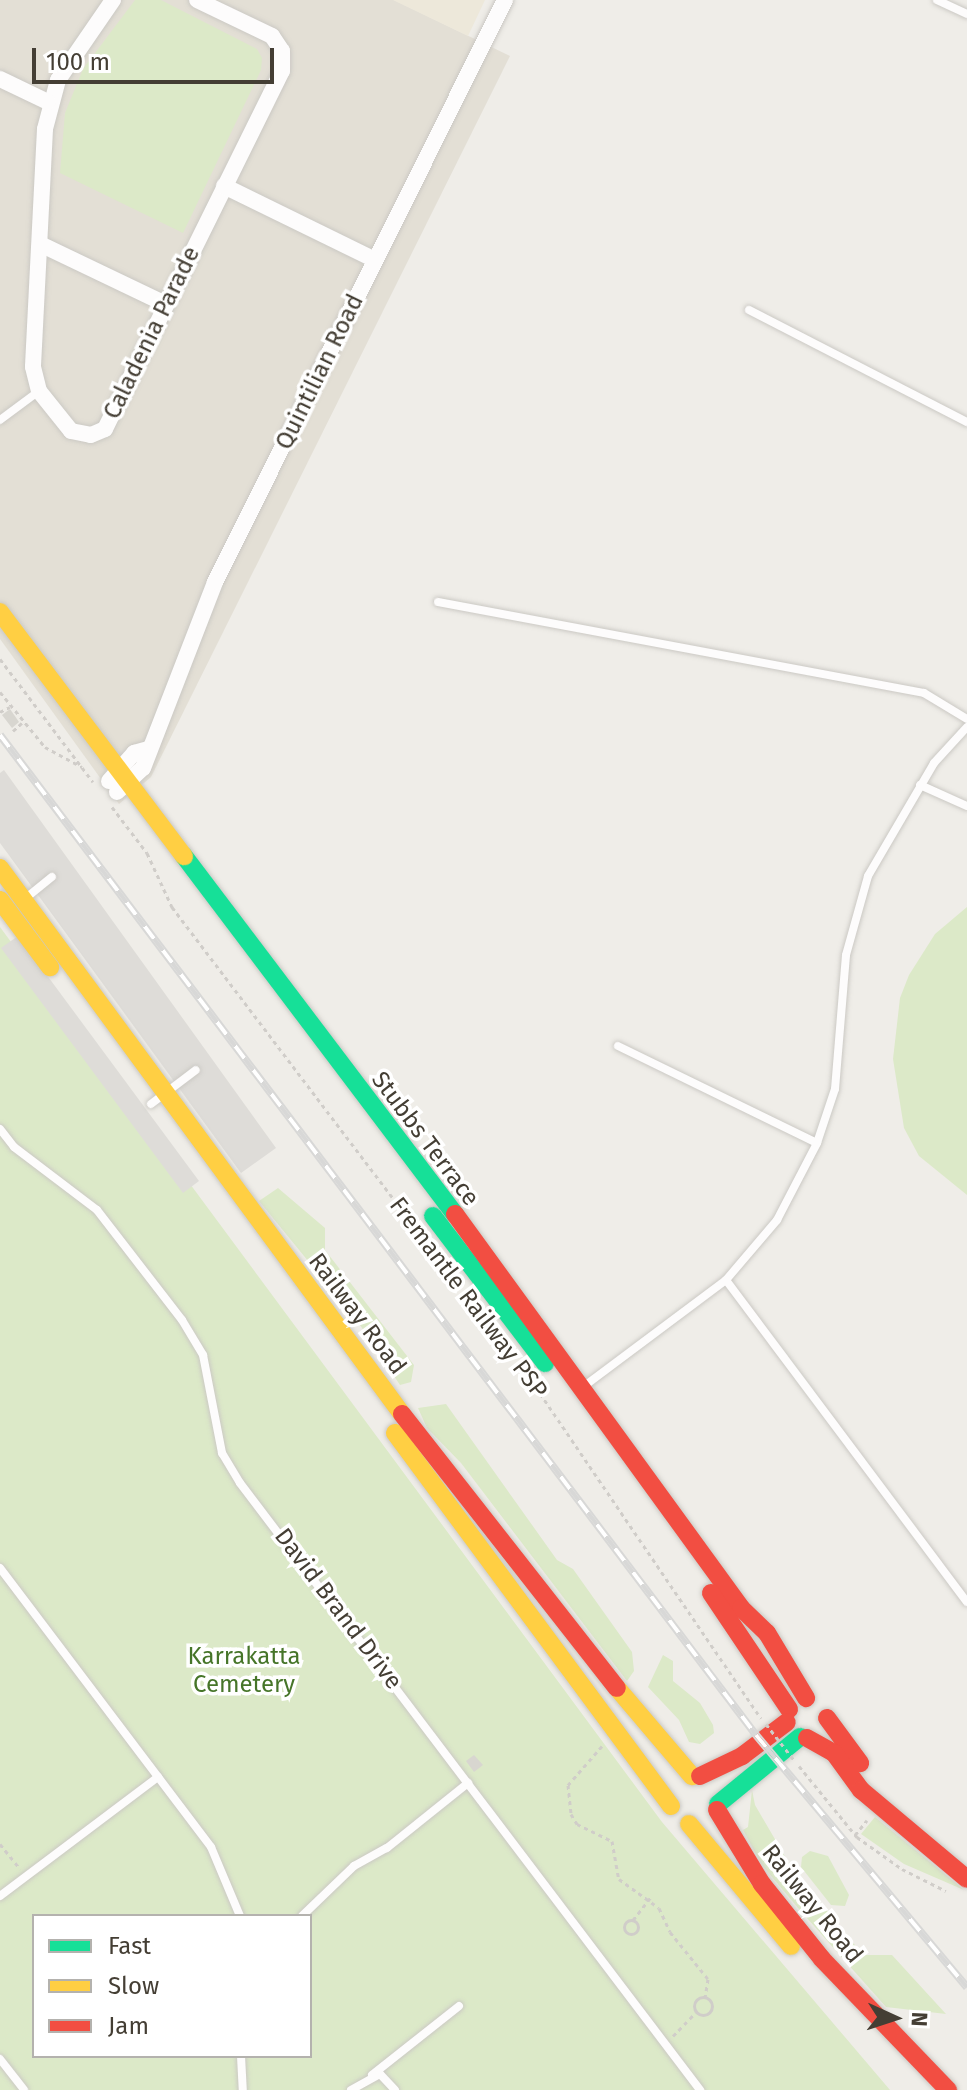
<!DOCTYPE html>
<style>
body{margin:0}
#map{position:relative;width:967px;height:2090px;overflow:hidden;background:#efede8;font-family:"Fira Sans",sans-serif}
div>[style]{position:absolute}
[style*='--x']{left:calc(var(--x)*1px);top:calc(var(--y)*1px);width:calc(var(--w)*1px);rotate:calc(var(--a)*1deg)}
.residential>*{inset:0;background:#e3dfd5}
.education>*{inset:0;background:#ede8da}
.green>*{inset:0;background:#dce9c8}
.parking>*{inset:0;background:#dedcd8}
.building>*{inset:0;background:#d8d6d0}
.path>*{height:3px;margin-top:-1.5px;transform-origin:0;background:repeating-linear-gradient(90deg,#d0cdc9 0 4px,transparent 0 8px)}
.path>.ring{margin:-1.5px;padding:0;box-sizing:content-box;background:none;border:3px solid #d0cdc9;border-radius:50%}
.roads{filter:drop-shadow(0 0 2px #cbc9c4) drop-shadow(0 0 2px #cbc9c4)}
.lane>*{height:8px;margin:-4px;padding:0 4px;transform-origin:4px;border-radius:4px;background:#fdfcfc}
.street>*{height:16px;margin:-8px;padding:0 8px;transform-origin:8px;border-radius:8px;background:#fdfcfc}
.fast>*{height:18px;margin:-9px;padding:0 9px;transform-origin:9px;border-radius:9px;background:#16e098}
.slow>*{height:18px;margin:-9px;padding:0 9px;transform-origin:9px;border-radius:9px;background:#ffcf43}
.jam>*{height:18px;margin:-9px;padding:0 9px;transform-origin:9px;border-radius:9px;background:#f24e42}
.rail>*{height:8px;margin-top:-4px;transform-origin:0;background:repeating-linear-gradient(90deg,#fff 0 15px,#d8d8d7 0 30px);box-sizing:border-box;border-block:2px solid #d8d8d7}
.path-bridge>*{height:3px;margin-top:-1.5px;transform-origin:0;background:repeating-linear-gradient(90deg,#d0cdc9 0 4px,transparent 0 8px)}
span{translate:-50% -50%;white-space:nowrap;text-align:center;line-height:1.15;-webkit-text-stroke:7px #fff;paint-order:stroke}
.street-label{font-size:24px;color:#443e34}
.park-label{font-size:24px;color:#467529}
.legend{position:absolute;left:32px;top:1914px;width:280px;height:144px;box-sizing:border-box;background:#fff;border:2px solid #b4b2ae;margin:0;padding:10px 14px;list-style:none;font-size:24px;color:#443e34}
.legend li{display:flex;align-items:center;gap:16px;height:40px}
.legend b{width:40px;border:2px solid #b4b2ae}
.north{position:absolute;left:855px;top:1978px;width:80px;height:80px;-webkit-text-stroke:6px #fff;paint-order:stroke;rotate:93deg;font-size:22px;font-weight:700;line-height:32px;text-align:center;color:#443e34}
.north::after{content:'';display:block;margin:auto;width:28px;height:36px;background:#443e34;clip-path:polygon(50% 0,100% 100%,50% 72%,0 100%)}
.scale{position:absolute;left:32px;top:48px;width:242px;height:36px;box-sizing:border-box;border:4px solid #443e34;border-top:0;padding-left:10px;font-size:24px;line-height:28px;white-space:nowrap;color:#443e34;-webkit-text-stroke:6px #fff;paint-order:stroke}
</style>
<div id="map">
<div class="residential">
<div style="clip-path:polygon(0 0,394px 0,510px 56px,151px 777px,119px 804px,0 639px)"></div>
</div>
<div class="education">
<div style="clip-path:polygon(393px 0,485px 0,468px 36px)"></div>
</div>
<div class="green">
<div style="clip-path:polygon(135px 0,161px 0,257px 49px,262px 58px,261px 70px,183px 233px,60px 173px,65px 113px,83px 69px)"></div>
<div style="clip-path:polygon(967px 907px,967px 1195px,919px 1156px,904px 1128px,893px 1059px,900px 998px,909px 975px,935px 934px)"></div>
<div style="clip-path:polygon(evenodd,0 927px,662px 1822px,890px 2090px,0 2090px,0 927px,34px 1916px,310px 1916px,310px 2056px,34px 2056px,34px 1916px)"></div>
<div style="clip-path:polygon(278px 1188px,325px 1228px,325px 1250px,414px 1365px,411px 1382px,400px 1385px,358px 1322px,259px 1201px)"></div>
<div style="clip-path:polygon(446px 1404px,557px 1560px,573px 1569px,632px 1652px,634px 1671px,627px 1681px,461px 1463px,427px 1428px,418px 1408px)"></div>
<div style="clip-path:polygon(663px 1655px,673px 1661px,673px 1681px,700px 1703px,713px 1725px,714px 1733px,700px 1744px,689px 1742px,679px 1720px,648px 1687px)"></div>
<div style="clip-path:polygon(752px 1790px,755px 1805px,790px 1865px,863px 1955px,892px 1955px,946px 2014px,886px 2007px,798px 1908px,762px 1865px,743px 1830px,748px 1827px)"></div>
<div style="clip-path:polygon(875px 1817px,964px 1890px,904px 1864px,861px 1834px)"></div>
<div style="clip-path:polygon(810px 1851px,828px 1856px,849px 1895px,845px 1906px,831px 1905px,801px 1867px,802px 1857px)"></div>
</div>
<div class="parking">
<div style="clip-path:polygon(4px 770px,276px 1148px,241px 1173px,0 843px,0 773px)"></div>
<div style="clip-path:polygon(18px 936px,199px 1181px,183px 1193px,1px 948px)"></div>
</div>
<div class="building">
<div style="clip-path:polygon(10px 709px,19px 722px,12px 728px,2px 715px)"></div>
<div style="clip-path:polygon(474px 1755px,483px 1765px,474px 1772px,466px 1761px)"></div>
</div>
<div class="path">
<div style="--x:0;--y:659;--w:154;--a:52.9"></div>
<div style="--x:0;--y:692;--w:71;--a:50.7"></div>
<div style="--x:45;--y:747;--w:42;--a:28.4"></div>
<div style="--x:0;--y:712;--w:11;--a:-27"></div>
<div style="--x:13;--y:731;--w:12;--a:-42"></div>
<div style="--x:112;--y:807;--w:58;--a:52.7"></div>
<div style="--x:147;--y:853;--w:60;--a:65.2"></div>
<div style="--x:172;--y:907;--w:399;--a:52.8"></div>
<div style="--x:531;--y:1380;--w:409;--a:55.8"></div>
<div style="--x:602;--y:1746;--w:52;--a:131.1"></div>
<div style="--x:568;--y:1785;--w:29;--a:84"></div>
<div style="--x:571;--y:1814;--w:12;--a:59"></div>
<div style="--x:577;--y:1824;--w:39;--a:26"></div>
<div style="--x:612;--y:1841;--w:39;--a:80"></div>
<div style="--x:619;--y:1879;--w:49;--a:35.9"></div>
<div style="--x:659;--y:1908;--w:26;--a:65"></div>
<div style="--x:670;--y:1932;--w:60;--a:51"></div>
<div style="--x:708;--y:1979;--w:18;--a:99"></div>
<div style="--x:799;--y:1766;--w:92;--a:50.8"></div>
<div style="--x:857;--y:1837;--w:55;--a:35.4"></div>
<div style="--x:902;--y:1869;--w:49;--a:26.6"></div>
<div style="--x:855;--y:1835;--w:19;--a:-51"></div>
<div style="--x:0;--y:1844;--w:32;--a:51"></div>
<div style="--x:633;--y:1920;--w:28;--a:-52"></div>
<div class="ring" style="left:624px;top:1920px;width:11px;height:11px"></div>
<div class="ring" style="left:694px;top:1997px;width:15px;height:15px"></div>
<div style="--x:673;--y:2036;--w:32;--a:-46"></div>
</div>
<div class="roads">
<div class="lane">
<div style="--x:937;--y:0;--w:33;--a:25"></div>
<div style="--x:749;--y:310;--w:245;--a:27.2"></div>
<div style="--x:0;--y:420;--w:49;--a:-36.6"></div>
<div style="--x:438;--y:602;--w:494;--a:10.6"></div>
<div style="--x:924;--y:693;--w:50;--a:31.2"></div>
<div style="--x:920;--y:785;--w:51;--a:24.1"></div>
<div style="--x:27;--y:897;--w:32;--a:-39"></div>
<div style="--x:618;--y:1046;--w:221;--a:26"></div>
<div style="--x:151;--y:1104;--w:56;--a:-37.1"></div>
<div style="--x:0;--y:1129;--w:23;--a:52"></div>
<div style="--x:14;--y:1147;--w:104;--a:37.2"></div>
<div style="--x:97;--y:1210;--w:139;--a:52.3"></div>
<div style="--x:182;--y:1320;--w:41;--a:59"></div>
<div style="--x:203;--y:1355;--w:100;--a:79"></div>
<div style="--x:222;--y:1453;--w:35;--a:59"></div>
<div style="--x:240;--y:1483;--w:762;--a:52.84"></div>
<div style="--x:726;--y:1280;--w:402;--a:53.2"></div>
<div style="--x:587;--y:1384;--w:174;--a:-36.8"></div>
<div style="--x:726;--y:1280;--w:79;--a:-49.6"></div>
<div style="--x:777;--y:1220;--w:87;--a:-62.5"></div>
<div style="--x:817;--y:1143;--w:57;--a:-71.6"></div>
<div style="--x:835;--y:1089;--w:134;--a:-85.3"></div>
<div style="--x:846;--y:955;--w:82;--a:-74.4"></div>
<div style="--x:868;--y:876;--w:131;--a:-59.7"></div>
<div style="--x:934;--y:763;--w:49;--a:-47.5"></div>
<div style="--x:0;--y:1568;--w:350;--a:52.9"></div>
<div style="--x:211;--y:1847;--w:75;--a:67.2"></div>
<div style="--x:0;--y:1896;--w:198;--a:-37"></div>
<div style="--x:302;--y:1916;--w:72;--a:-43.9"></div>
<div style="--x:354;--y:1866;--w:38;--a:-29"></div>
<div style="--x:387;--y:1848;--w:104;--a:-38.7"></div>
<div style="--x:241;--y:2056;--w:34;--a:87"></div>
<div style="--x:0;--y:2059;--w:39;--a:52"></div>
<div style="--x:372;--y:2075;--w:111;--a:-38.4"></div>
<div style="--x:351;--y:2090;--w:33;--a:-29"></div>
<div style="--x:380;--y:2074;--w:22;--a:47"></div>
</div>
<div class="street">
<div style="--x:113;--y:0;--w:97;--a:124.5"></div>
<div style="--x:58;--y:80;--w:51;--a:104.9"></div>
<div style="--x:45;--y:129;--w:238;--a:92.9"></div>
<div style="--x:33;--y:367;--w:25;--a:76"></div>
<div style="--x:39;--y:391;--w:51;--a:51.3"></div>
<div style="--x:71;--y:431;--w:20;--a:11"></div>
<div style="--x:91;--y:435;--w:15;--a:-23"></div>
<div style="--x:105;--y:429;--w:399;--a:-63.7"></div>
<div style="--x:282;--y:71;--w:20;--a:-90"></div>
<div style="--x:282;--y:51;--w:18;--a:-124"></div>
<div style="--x:272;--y:36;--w:83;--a:-154.4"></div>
<div style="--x:0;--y:79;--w:53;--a:25.6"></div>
<div style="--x:224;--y:186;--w:168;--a:26.1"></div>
<div style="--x:40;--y:244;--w:139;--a:25.6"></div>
<div style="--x:109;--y:781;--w:38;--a:-48"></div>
<div style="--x:134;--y:753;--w:15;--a:-16"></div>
<div style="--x:117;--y:792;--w:35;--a:-43"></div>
<div style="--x:143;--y:768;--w:199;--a:-68.8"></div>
<div style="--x:215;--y:582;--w:650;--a:-63.51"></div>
</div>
<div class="fast">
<div style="--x:184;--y:856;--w:449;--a:52.9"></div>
<div style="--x:433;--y:1216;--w:185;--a:52.7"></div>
<div style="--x:718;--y:1804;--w:106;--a:-39.3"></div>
</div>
<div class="slow">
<div style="--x:0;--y:612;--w:306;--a:53"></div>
<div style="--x:0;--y:868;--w:678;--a:53.64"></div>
<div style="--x:0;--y:900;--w:84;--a:53.3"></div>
<div style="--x:395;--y:1433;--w:464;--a:53.5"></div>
<div style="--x:617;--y:1688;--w:116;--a:49.6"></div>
<div style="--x:689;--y:1824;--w:159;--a:50.1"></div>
</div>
<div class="jam">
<div style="--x:455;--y:1214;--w:487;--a:54"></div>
<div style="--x:741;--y:1608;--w:36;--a:44"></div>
<div style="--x:767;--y:1633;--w:76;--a:59"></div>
<div style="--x:402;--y:1414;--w:348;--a:51.9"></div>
<div style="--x:711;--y:1593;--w:140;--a:56.1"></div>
<div style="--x:827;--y:1718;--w:56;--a:53.7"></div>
<div style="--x:807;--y:1738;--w:31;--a:29"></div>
<div style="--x:834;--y:1753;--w:46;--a:53.9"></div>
<div style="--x:861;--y:1790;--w:138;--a:40"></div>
<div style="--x:700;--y:1776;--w:47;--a:-25.5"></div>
<div style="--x:742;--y:1756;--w:56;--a:-37.1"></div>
<div style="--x:717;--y:1810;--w:87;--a:58.7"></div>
<div style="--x:762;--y:1884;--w:96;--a:51.3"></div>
<div style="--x:822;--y:1959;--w:182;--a:46.1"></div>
</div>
</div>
<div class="rail">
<div style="--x:0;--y:735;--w:1254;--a:52.91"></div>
<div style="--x:756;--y:1735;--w:329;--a:50.1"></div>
</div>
<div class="path-bridge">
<div style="--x:766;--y:1724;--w:46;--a:52.1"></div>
</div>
<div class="street-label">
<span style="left:152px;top:333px;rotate:-64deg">Caladenia Parade</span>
<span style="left:320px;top:372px;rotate:-64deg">Quintilian Road</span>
<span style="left:425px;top:1139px;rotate:53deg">Stubbs Terrace</span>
<span style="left:468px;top:1298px;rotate:53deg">Fremantle Railway PSP</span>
<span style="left:357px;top:1314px;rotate:53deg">Railway Road</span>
<span style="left:338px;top:1609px;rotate:53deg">David Brand Drive</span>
<span style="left:812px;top:1904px;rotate:51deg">Railway Road</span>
</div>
<div class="park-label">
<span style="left:244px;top:1671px">Karrakatta<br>Cemetery</span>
</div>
<ul class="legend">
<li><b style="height:10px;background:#16e098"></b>Fast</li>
<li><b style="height:10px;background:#ffcf43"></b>Slow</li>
<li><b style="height:10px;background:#f24e42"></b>Jam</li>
</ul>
<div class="north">N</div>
<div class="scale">100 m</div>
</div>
